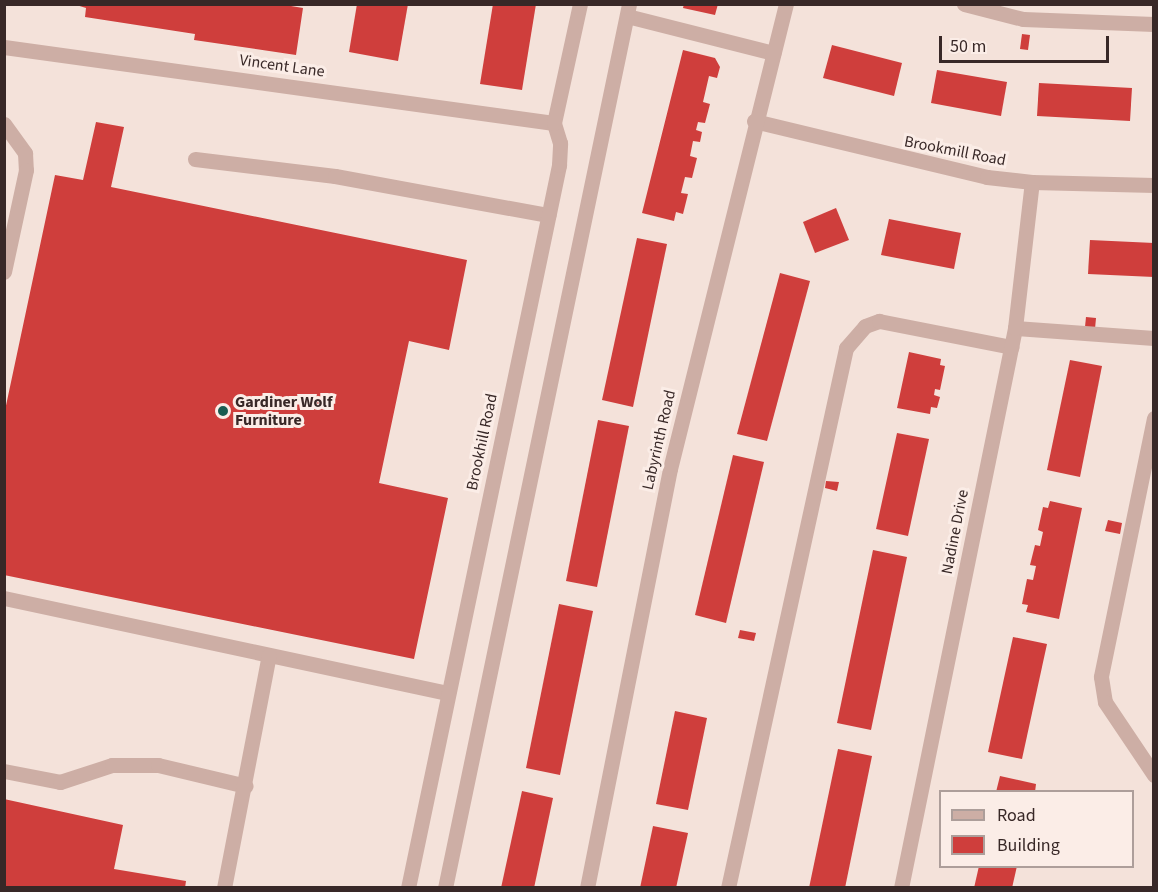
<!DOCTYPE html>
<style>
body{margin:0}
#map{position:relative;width:1158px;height:892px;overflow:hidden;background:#f4e2da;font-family:"Source Sans 3",sans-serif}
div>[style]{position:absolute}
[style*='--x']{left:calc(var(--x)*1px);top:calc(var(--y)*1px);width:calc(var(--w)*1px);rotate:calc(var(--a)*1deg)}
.building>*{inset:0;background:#cf3e3c}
.minor>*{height:15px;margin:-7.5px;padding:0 7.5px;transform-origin:7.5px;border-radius:7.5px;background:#cdaea5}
.dots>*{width:16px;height:16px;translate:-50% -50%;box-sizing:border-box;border:3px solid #fbede7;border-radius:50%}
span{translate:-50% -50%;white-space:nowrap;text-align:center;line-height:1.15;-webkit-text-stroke:6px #fbede7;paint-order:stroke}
.street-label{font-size:16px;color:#382827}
.poi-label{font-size:16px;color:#382827;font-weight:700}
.left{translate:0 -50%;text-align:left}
.frame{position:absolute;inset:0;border:6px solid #382827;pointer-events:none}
.legend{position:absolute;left:939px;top:790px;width:195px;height:78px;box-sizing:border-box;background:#fbede7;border:2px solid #ad9e9a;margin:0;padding:8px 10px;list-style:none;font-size:18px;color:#382827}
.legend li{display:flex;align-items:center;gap:12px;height:30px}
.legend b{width:30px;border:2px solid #ad9e9a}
.scale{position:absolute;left:939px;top:36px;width:170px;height:27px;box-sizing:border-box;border:3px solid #382827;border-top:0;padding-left:8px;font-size:18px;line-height:21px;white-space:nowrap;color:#382827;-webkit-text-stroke:4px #fbede7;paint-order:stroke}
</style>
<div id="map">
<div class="building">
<div style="clip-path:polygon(73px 4px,279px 4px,303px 8px,296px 55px,194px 40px,195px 34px,85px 17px,86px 8px)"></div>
<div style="clip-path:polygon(357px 4px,408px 4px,398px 61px,349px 52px)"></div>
<div style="clip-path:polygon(493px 4px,536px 4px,522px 90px,480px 84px)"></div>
<div style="clip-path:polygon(684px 4px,718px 4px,715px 15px,683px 8px)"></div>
<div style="clip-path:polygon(1022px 34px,1030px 35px,1028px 50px,1020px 49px)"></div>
<div style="clip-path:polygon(832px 45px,902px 63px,894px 96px,823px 78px)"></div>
<div style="clip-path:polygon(683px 50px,715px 58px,720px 67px,717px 78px,709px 76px,703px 102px,710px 104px,705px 123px,698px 122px,696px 130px,702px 132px,700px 142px,693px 141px,690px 156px,697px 158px,692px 178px,685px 177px,681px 193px,688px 194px,683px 214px,676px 212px,674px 221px,642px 213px)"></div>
<div style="clip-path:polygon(937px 70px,1007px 82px,1001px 116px,931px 103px)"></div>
<div style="clip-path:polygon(1039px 83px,1132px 88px,1130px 121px,1037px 116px)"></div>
<div style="clip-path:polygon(96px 122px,124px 127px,111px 187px,467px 260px,449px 350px,409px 341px,379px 483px,448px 498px,414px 659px,4px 575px,4px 415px,55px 175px,83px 180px)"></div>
<div style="clip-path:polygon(836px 208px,849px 240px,815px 253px,803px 222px)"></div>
<div style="clip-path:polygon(889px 219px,961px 233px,954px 269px,881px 255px)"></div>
<div style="clip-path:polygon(637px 238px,667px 244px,633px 407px,602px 400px)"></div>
<div style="clip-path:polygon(1090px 240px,1154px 243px,1154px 277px,1088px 274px)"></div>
<div style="clip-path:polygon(780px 273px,810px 281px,767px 441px,737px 434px)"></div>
<div style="clip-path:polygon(1086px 317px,1096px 318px,1095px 329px,1085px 327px)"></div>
<div style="clip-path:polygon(909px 352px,941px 359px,940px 365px,945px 366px,940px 390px,935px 389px,934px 395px,940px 397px,937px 408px,931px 407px,930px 414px,897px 408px)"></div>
<div style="clip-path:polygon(1070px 360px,1102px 366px,1080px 477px,1047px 470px)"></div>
<div style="clip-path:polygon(598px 420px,629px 426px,597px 587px,566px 581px)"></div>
<div style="clip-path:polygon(897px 433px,929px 439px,908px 536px,876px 529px)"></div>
<div style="clip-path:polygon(733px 455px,764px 462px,726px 623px,695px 615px)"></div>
<div style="clip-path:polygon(826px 481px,839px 482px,837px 491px,825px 488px)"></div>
<div style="clip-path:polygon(1050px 501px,1082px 508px,1059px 619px,1026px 612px,1028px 605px,1022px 604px,1027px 579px,1033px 580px,1036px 566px,1030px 565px,1035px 545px,1040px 546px,1043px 532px,1038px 530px,1043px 507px,1048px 508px)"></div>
<div style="clip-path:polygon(1108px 520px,1122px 523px,1120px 534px,1105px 531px)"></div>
<div style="clip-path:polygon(873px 550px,907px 557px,871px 730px,837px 723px)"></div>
<div style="clip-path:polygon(559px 604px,593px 611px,560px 775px,526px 768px)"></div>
<div style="clip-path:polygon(740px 630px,756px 633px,754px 641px,738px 638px)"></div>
<div style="clip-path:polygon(1013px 637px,1047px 644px,1022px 759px,988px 752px)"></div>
<div style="clip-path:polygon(675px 711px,707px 718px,688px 810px,656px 804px)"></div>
<div style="clip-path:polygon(838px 749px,872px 756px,845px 888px,809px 888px)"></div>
<div style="clip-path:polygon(1000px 776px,1036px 784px,1035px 792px,996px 792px)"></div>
<div style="clip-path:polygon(522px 791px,553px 798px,534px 888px,501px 888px)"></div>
<div style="clip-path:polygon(4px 799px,123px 825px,114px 869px,186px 881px,185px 888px,4px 888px)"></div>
<div style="clip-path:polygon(653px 826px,688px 833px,676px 888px,640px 888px)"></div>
<div style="clip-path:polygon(979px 866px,1017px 866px,1012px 888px,974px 888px)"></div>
</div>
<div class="minor">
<div style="--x:964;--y:4;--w:61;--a:14.3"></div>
<div style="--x:1023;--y:19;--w:131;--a:2.2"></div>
<div style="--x:627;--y:16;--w:151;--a:14.2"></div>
<div style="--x:4;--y:47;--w:555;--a:7.87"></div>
<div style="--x:754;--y:121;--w:240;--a:13.5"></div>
<div style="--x:987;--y:177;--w:45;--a:6.3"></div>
<div style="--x:1032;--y:182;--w:122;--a:1.4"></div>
<div style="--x:4;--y:124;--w:36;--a:54"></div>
<div style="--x:25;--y:153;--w:17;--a:87"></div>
<div style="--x:26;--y:170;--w:104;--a:102.2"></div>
<div style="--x:195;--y:159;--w:141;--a:6.9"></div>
<div style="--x:335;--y:176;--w:217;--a:10.4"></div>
<div style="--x:1015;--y:328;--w:139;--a:4.1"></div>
<div style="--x:1154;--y:418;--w:264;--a:101.6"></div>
<div style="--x:1101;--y:677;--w:25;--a:81"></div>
<div style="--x:1105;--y:702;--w:88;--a:56.1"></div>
<div style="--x:4;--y:598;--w:454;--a:12.1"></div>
<div style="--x:4;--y:771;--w:57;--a:11.1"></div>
<div style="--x:60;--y:782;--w:55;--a:-18.1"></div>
<div style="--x:112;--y:765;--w:46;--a:0"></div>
<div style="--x:158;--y:765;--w:90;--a:13.4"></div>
<div style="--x:224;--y:888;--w:237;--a:-79.1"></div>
<div style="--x:408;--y:888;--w:739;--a:-78.2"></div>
<div style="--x:559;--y:165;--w:22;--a:-87"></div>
<div style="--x:560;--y:143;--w:21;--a:-107"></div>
<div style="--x:554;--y:123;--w:122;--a:-77.7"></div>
<div style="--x:445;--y:888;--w:903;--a:-78.24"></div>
<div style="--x:587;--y:888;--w:427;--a:-78.8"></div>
<div style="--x:670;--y:469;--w:479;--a:-76"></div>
<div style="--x:728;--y:888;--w:553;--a:-77.67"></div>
<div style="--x:846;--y:348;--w:29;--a:-49"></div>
<div style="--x:865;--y:326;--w:15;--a:-20"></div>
<div style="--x:879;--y:321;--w:135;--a:11.1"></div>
<div style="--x:901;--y:888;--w:571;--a:-78.49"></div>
<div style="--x:1015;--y:328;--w:147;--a:-83.4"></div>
</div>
<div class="dots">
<div style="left:223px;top:411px;background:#195c51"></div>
</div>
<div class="street-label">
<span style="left:282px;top:66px;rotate:8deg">Vincent Lane</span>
<span style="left:955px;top:151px;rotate:11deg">Brookmill Road</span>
<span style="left:659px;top:440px;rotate:-77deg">Labyrinth Road</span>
<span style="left:482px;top:442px;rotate:-78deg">Brookhill Road</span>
<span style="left:955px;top:532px;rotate:-79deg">Nadine Drive</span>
</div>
<div class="poi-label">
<span class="left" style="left:235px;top:411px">Gardiner Wolf<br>Furniture</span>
</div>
<div class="frame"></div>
<ul class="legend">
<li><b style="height:8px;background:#cdaea5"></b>Road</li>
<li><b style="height:16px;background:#cf3e3c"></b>Building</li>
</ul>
<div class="scale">50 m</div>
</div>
